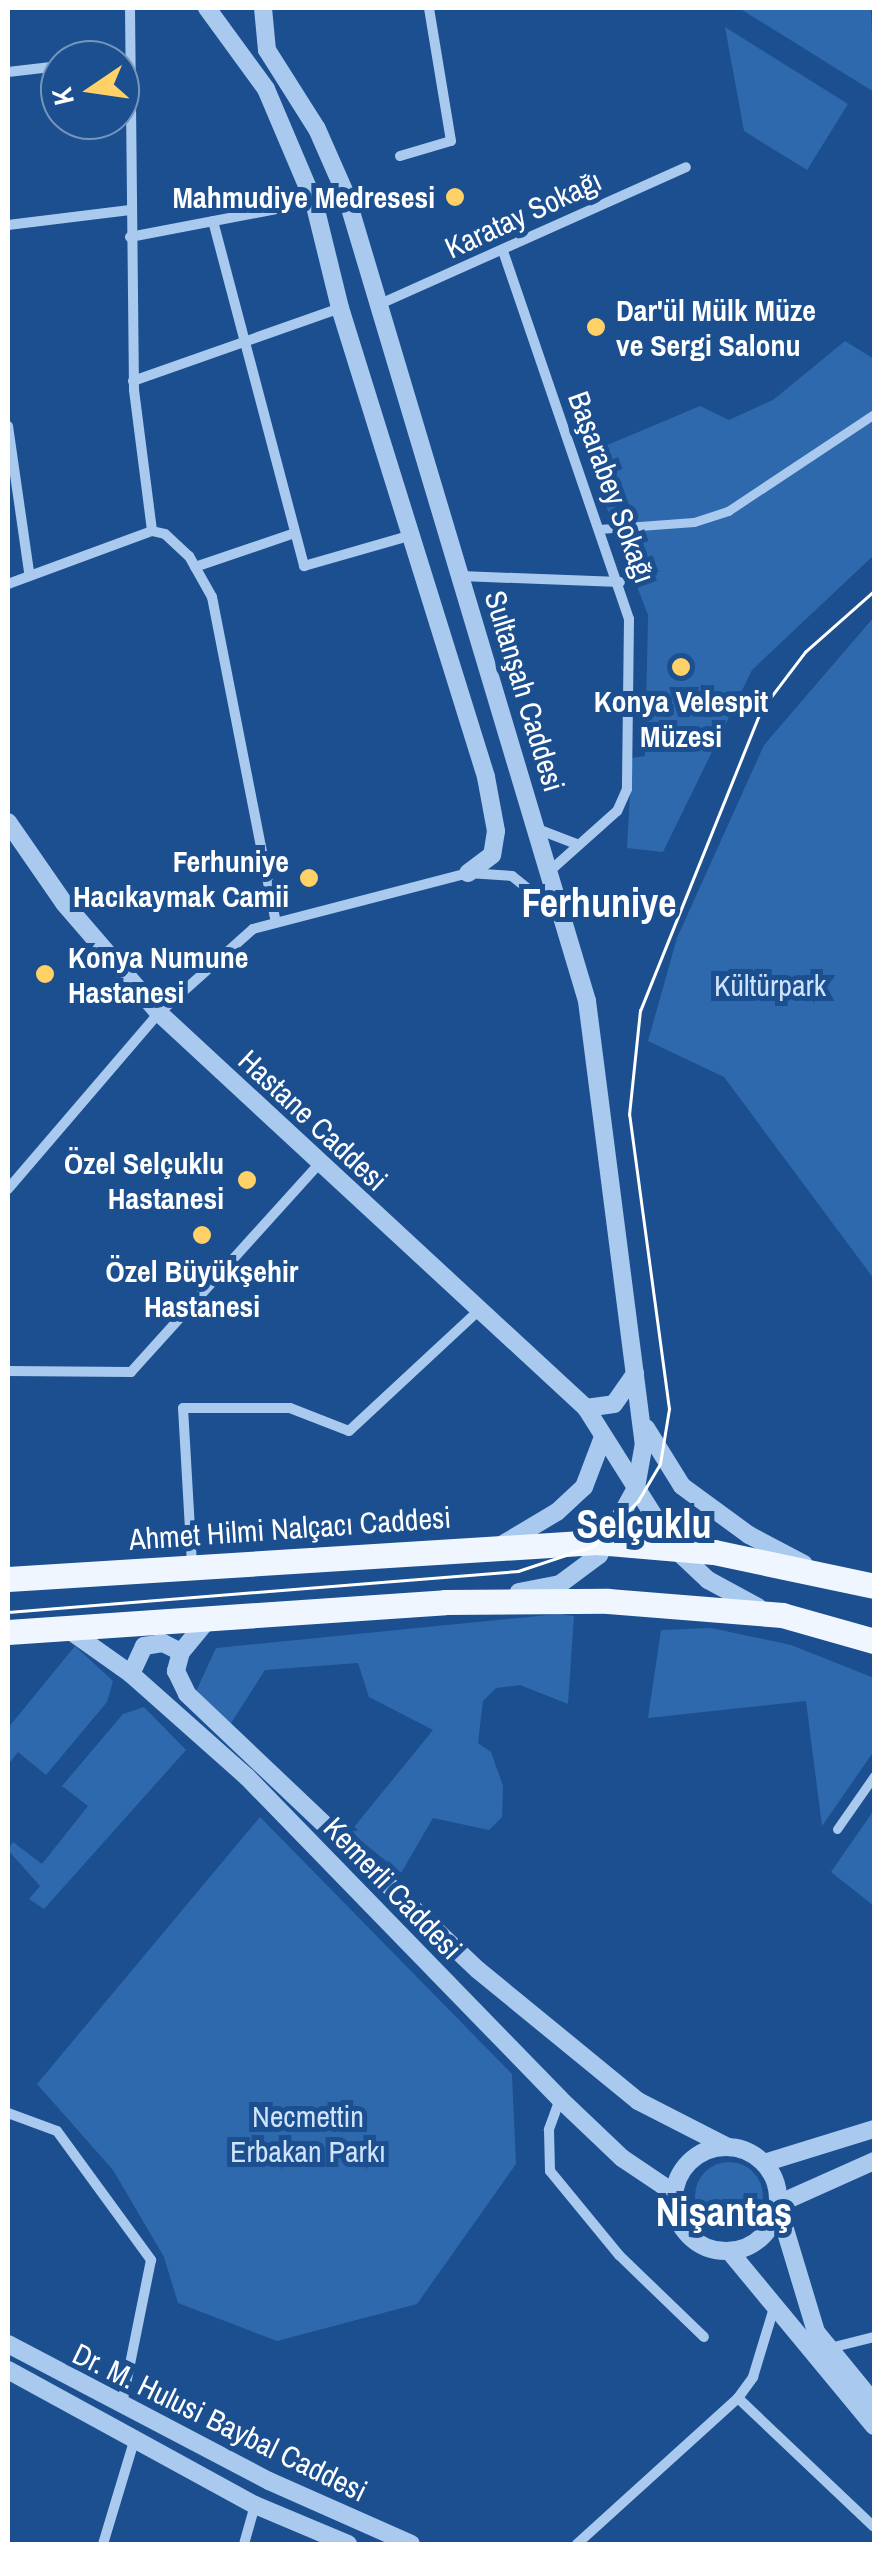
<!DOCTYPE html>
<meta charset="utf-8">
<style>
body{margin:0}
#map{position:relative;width:882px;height:2552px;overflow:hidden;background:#1b4f8f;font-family:"Archivo Narrow",sans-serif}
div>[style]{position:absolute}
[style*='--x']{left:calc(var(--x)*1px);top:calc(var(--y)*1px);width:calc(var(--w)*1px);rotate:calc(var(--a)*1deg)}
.green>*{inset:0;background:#2e69ad}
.round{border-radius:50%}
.pedestrian>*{height:9px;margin:-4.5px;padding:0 4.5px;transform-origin:4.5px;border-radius:4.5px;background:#a9c9ee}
.minor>*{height:10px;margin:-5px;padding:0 5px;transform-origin:5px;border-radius:5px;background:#a9c9ee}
.tertiary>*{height:18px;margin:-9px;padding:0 9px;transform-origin:9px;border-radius:9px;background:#a9c9ee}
.tertiary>.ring{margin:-9px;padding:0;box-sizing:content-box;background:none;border:18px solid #a9c9ee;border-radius:50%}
.primary>*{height:25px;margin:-12.5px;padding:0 12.5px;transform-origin:12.5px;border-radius:12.5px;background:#f0f6ff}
.tram>*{height:2.5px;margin:-1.25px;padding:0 1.25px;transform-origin:1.25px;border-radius:1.25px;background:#fff}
.dots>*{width:28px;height:28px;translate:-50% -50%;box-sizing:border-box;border:5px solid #1b4f8f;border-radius:50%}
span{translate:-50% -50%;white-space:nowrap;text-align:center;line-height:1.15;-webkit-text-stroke:10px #1b4f8f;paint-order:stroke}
.poi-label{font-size:30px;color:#fff;font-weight:700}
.right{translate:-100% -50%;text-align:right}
.left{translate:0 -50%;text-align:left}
.street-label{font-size:30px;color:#fff}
.park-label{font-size:30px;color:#cfe3fa}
.district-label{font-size:40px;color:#fff;font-weight:700}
.frame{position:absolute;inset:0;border:10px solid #fff;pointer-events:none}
.north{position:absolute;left:40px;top:40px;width:100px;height:100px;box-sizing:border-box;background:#1b4f8f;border:2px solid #7695bc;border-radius:50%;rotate:257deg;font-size:28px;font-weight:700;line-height:40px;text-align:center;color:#fff}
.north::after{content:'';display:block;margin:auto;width:35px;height:45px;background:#ffd166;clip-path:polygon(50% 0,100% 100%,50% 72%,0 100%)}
</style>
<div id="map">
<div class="green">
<div style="clip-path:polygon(739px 8px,871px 8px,874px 92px)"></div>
<div style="clip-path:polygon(725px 27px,848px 104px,807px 170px,744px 131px)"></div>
<div style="clip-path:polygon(845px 341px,874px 359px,874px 555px,752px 670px,663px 852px,627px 848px,632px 758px,645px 756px,648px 615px,586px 454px,700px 406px,729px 420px,773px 400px)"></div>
<div style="clip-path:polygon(874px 617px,874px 1279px,724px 1077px,648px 1041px,677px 938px,764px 745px)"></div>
<div style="clip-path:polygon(558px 1614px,574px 1616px,568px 1704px,520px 1685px,496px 1688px,483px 1701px,478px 1743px,491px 1752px,503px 1786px,502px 1817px,489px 1830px,433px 1818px,401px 1873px,350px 1832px,433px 1730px,369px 1697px,358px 1663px,265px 1670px,228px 1728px,193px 1698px,216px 1648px)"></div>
<div style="clip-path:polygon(711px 1628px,791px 1645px,874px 1678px,874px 1751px,822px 1826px,806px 1701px,648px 1718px,661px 1630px)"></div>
<div style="clip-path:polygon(75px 1646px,113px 1681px,107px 1702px,46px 1775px,18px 1752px,8px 1765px,8px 1728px)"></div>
<div style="clip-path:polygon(144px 1707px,186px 1750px,44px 1909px,29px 1899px,40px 1886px,8px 1850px,13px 1842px,42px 1864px,88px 1806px,62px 1786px,123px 1714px)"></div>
<div style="clip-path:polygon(874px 1810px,874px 1906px,831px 1872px)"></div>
<div style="clip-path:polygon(260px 1817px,512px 2074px,516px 2164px,417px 2304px,277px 2341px,178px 2303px,164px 2257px,113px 2170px,37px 2084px)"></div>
<div class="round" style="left:695px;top:2162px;width:68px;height:68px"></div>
</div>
<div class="pedestrian">
<div style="--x:599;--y:529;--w:95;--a:-4.2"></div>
<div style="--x:694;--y:522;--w:36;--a:-18"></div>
<div style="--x:728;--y:511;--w:175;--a:-33.6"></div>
<div style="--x:837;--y:1829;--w:65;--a:-55.1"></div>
</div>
<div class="minor">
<div style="--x:130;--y:8;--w:382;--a:89.4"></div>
<div style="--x:134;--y:390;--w:142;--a:82.7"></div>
<div style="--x:8;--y:72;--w:52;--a:-6.6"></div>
<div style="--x:400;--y:156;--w:53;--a:-16.4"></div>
<div style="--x:451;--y:141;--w:135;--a:-99.4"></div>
<div style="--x:213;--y:221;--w:357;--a:75.2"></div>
<div style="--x:304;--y:566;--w:112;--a:-16"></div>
<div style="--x:8;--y:225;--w:123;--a:-7"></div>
<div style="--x:130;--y:237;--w:187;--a:-10.8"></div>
<div style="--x:504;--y:254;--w:386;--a:71.1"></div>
<div style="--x:629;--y:619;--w:170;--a:90.7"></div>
<div style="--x:627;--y:789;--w:24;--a:114"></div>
<div style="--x:617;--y:811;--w:89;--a:138.2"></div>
<div style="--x:380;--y:304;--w:335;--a:-24.1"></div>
<div style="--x:133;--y:381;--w:219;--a:-19.4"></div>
<div style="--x:8;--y:426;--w:148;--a:81.8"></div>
<div style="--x:195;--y:567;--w:102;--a:-18.8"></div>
<div style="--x:461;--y:576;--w:159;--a:2.2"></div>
<div style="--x:8;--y:584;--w:153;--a:-20.2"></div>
<div style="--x:152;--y:531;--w:13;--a:13"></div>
<div style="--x:165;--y:534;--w:33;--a:43"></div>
<div style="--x:189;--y:556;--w:47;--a:60.7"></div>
<div style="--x:212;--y:597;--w:328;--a:78.9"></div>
<div style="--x:540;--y:830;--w:39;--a:21"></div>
<div style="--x:8;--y:1189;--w:232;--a:-49.4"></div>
<div style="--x:159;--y:1013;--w:126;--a:-41.8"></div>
<div style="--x:253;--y:929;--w:222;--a:-14.6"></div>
<div style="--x:468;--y:873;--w:44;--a:3.9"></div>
<div style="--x:512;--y:876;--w:59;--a:38.8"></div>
<div style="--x:8;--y:1371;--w:123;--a:0.5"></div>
<div style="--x:131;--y:1372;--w:280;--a:-47.9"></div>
<div style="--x:192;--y:1564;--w:156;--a:-93.3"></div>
<div style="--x:183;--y:1408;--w:107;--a:0"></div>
<div style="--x:290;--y:1408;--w:63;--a:21.3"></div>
<div style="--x:349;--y:1431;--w:178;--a:-42.9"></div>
<div style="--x:560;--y:2099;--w:33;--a:110"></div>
<div style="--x:549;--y:2130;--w:41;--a:88.6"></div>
<div style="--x:550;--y:2171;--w:109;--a:50.6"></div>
<div style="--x:619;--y:2255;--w:118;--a:44"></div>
<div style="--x:8;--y:2113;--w:52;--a:20.2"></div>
<div style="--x:57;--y:2131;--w:160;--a:53.9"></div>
<div style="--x:151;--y:2260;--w:147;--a:101.4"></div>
<div style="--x:826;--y:2349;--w:49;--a:-14"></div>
<div style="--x:738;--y:2398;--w:187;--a:43.5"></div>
<div style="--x:103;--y:2544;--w:111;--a:-73.2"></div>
<div style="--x:244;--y:2544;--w:41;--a:-74.2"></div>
<div style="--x:577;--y:2544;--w:217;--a:-42.2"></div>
<div style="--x:738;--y:2398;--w:26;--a:-54"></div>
<div style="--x:753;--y:2377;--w:69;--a:-73.1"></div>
</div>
<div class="tertiary">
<div style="--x:207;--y:8;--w:100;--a:53.9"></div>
<div style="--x:266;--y:89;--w:123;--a:67"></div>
<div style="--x:314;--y:202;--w:109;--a:76.2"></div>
<div style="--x:340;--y:308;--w:491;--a:72.7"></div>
<div style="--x:486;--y:777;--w:55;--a:79.5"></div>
<div style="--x:496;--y:831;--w:24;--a:99"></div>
<div style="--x:492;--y:855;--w:30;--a:143"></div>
<div style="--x:263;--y:8;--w:42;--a:84.6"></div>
<div style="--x:267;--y:50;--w:93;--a:57.7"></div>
<div style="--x:317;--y:129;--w:72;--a:66.3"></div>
<div style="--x:346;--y:195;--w:841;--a:73.35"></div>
<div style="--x:587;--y:1001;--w:446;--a:82.7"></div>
<div style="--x:644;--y:1443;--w:46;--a:100.1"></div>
<div style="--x:636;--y:1488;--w:77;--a:118.9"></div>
<div style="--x:599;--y:1555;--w:49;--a:143.4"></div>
<div style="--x:560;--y:1584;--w:42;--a:169"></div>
<div style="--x:8;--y:822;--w:98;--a:55.3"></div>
<div style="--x:64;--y:903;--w:145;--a:49.2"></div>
<div style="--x:159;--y:1013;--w:582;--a:42.77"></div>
<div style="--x:586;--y:1408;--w:165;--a:57.8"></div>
<div style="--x:674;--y:1548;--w:47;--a:43.3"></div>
<div style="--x:708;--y:1580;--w:57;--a:28.4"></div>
<div style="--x:586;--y:1408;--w:28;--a:-8"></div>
<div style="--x:614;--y:1404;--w:37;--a:-55"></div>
<div style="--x:646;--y:1428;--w:68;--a:58.2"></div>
<div style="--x:682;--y:1486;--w:83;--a:36.2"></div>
<div style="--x:749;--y:1535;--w:62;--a:27.8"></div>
<div style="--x:503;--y:1544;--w:63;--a:-30.7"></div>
<div style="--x:557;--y:1512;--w:37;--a:-43"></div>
<div style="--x:584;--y:1487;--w:53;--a:-69.2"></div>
<div style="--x:210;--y:1617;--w:45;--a:129.6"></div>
<div style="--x:181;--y:1652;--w:20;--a:105"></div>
<div style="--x:176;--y:1671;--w:25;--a:64"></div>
<div style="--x:187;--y:1694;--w:401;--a:43.5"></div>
<div style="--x:478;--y:1970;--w:207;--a:39.3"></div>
<div style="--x:638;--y:2101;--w:101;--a:27.1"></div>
<div style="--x:66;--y:1628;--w:80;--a:35.3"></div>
<div style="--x:131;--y:1674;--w:155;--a:41.6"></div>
<div style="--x:247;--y:1777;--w:449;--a:45.8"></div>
<div style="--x:560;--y:2099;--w:86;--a:43.6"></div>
<div style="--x:622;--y:2158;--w:63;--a:33.9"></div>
<div style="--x:131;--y:1674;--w:31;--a:-65"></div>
<div style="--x:144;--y:1646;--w:19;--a:-9"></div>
<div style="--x:163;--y:1643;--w:20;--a:27"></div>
<div class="ring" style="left:674px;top:2147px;width:86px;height:86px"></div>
<div style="--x:764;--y:2163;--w:115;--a:-17.2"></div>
<div style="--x:778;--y:2204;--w:105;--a:-24.1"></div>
<div style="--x:778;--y:2206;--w:132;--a:73.2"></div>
<div style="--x:816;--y:2332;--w:92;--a:50.8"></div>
<div style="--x:730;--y:2252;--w:226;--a:50.4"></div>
<div style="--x:8;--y:2344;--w:295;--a:27.7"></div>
<div style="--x:269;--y:2481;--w:155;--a:23.9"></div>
<div style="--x:8;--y:2370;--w:281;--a:28.7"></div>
<div style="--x:255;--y:2505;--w:101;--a:22.8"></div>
</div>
<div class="primary">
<div style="--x:8;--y:1579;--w:590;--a:-3.59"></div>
<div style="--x:597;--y:1542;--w:117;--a:4.9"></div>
<div style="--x:714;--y:1552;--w:164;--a:12"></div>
<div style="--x:8;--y:1632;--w:438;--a:-3.9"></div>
<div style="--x:445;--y:1602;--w:163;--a:-0.4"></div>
<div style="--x:608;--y:1601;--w:175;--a:4.6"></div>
<div style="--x:782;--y:1615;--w:96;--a:15.8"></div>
</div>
<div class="tram">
<div style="--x:8;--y:1612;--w:512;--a:-4.6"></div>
<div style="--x:518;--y:1571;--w:79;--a:-18.4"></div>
<div style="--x:593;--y:1546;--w:64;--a:-45"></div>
<div style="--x:638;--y:1501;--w:43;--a:-59.3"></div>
<div style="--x:660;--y:1464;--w:56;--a:-80.7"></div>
<div style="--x:669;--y:1409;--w:297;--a:-97.7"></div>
<div style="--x:629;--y:1115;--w:105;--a:-84"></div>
<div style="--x:640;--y:1011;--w:324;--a:-68.1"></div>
<div style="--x:761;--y:710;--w:73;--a:-52.8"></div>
<div style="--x:805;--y:652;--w:92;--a:-41.5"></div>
</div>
<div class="dots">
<div style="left:455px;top:197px;background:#ffd166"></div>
<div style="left:596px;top:327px;background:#ffd166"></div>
<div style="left:681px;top:667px;background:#ffd166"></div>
<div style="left:309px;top:878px;background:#ffd166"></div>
<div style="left:45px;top:974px;background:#ffd166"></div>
<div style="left:247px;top:1180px;background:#ffd166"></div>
<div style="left:202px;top:1235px;background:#ffd166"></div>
</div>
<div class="poi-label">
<span class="right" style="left:435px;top:197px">Mahmudiye Medresesi</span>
<span class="left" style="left:616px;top:327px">Dar'ül Mülk Müze<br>ve Sergi Salonu</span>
<span style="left:681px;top:718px">Konya Velespit<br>Müzesi</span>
<span class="right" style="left:289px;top:878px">Ferhuniye<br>Hacıkaymak Camii</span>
<span class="left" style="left:68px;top:974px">Konya Numune<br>Hastanesi</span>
<span class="right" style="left:224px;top:1180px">Özel Selçuklu<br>Hastanesi</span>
<span style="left:202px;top:1288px">Özel Büyükşehir<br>Hastanesi</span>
</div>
<div class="street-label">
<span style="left:523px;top:214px;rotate:-25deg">Karatay Sokağı</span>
<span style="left:612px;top:487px;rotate:70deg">Başarabey Sokağı</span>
<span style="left:525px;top:691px;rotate:73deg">Sultanşah Caddesi</span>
<span style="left:313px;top:1120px;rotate:43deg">Hastane Caddesi</span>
<span style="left:290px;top:1528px;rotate:-4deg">Ahmet Hilmi Nalçacı Caddesi</span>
<span style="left:393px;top:1888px;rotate:46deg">Kemerli Caddesi</span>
<span style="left:220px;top:2422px;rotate:26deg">Dr. M. Hulusi Baybal Caddesi</span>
</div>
<div class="park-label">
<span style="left:770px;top:985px">Kültürpark</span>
<span style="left:308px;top:2133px">Necmettin<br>Erbakan Parkı</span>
</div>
<div class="district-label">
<span style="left:599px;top:903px">Ferhuniye</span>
<span style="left:644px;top:1524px">Selçuklu</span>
<span style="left:724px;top:2212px">Nişantaş</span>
</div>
<div class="frame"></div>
<div class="north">K</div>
</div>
